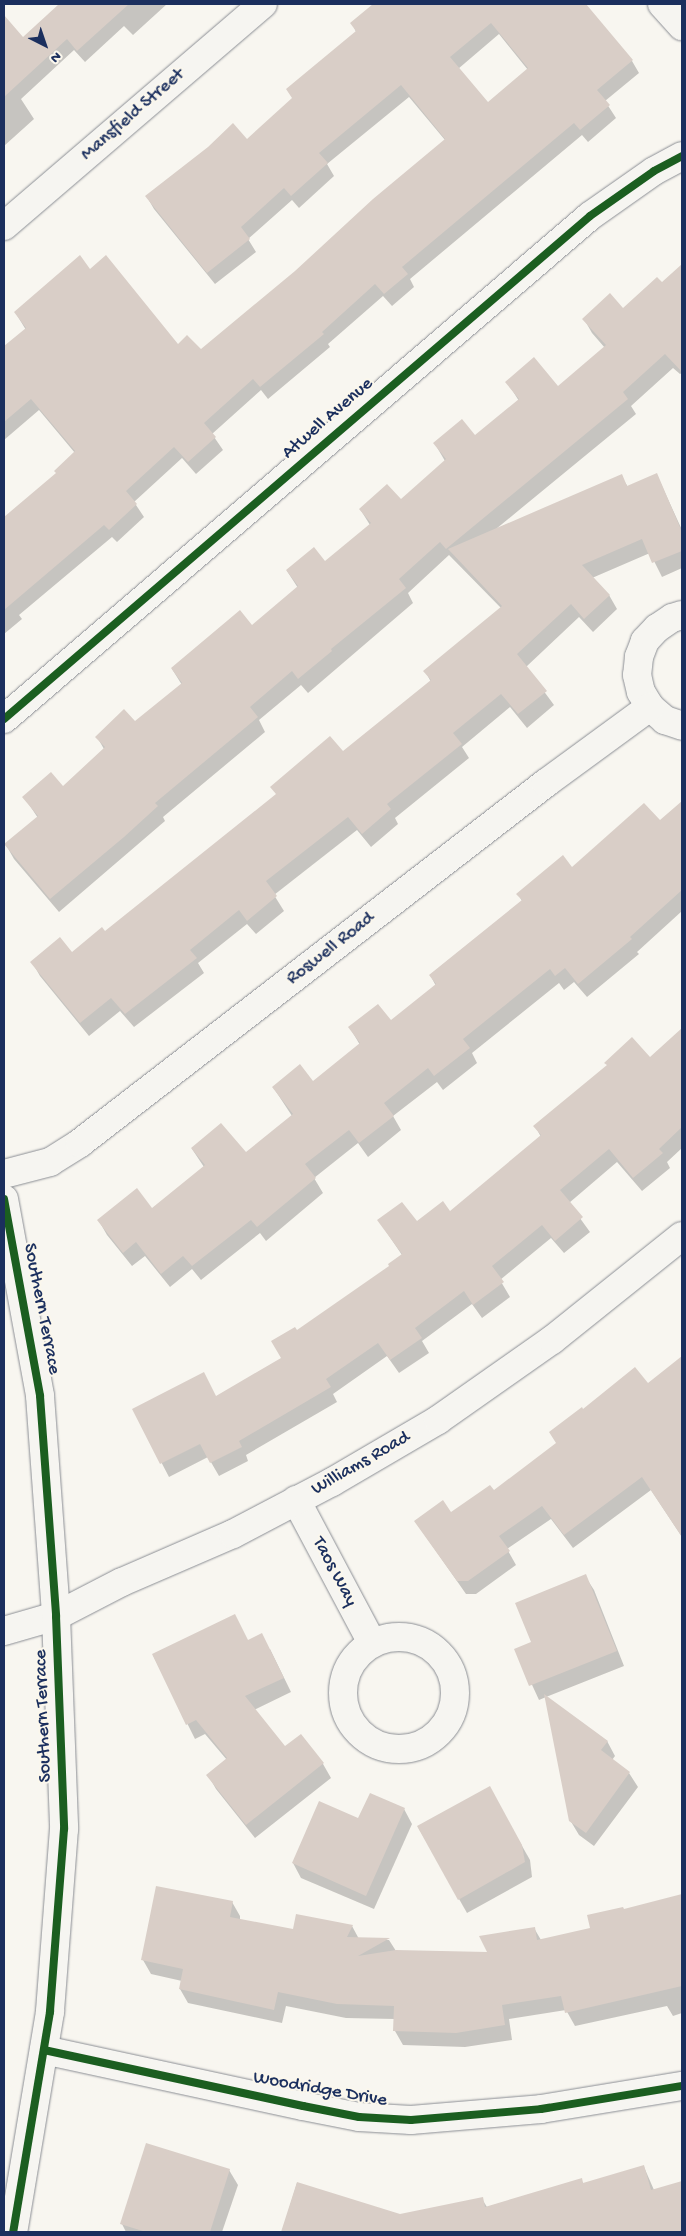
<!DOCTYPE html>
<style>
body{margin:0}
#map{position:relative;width:686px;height:2236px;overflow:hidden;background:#f8f6f0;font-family:"Gochi Hand",sans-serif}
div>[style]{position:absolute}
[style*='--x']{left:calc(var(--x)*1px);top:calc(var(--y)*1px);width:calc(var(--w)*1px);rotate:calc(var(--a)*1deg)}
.shadow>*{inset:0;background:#0003}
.building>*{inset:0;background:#d9cec7}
.roads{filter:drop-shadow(0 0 1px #8b8e94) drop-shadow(0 0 1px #8b8e94)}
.street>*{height:28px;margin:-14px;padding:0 14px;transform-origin:14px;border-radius:14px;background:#f6f5f1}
.street>.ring{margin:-14px;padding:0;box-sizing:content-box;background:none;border:28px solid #f6f5f1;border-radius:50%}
.secondary>*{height:28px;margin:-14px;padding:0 14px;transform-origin:14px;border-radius:14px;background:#f6f5f1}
.cycleway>*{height:8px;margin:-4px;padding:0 4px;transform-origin:4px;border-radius:4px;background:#1b5e20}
span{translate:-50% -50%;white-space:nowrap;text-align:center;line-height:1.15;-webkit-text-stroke:4px #fbf7ec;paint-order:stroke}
.street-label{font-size:19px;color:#1b2f5e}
.frame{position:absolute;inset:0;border:5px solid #1b2f5e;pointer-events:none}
.north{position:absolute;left:20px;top:20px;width:50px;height:50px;-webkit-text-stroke:4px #fbf7ec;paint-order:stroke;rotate:139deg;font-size:14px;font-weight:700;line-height:20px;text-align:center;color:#1b2f5e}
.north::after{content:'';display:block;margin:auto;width:18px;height:22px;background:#1b2f5e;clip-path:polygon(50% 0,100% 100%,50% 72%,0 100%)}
</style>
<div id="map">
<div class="shadow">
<div style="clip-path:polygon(61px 4px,167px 4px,133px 35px,124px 26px,85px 62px,74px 50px,21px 99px,34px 119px,4px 146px,4px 17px,23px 39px)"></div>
<div style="clip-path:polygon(evenodd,375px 4px,379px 4px,390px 16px,406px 4px,579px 4px,632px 61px,639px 73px,605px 101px,616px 118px,588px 142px,582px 135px,410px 279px,414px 287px,392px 306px,383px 296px,328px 344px,330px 347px,268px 399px,261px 390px,212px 434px,223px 450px,196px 474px,182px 458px,134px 502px,144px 517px,117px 542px,112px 537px,19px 615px,22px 619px,4px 634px,4px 519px,57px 474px,75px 453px,39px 410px,4px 440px,4px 348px,26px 330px,15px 312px,90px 270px,178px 346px,201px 351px,295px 272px,445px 140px,409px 97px,327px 164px,334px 176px,299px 208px,292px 200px,248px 239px,256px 252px,215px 284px,154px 209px,147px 197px,247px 141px,293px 99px,356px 32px,352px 23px,375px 4px,499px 34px,528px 70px,487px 104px,458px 69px,499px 34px)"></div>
<div style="clip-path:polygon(682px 265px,682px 373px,680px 374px,673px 368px,631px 406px,636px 414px,496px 529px,621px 476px,628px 487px,657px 475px,682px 530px,682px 568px,662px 577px,650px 553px,592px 578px,609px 595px,617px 609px,593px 632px,579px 617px,526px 667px,554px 705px,527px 728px,510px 707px,462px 747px,469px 758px,395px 818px,398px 824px,371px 847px,357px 830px,274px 895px,284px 911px,256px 934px,247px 924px,198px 963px,204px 973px,134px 1027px,120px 1011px,89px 1036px,40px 976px,32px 962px,72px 954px,105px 933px,277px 795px,272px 787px,343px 753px,431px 682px,425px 671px,501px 608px,449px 555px,408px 593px,413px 603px,308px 693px,301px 685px,259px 720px,265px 732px,163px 817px,165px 821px,59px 912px,14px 859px,6px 845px,38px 818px,24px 797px,62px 788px,104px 749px,97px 737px,135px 723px,182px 685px,172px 669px,252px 627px,298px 588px,287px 571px,325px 563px,370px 525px,360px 509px,400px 501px,445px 461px,435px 444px,475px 437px,519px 401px,507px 382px,558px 388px,605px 348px,592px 333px,584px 319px,623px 309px,662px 284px)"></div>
<div style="clip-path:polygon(682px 803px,682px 911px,637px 952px,639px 954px,587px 997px,574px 982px,564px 990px,559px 983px,472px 1053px,477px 1063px,443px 1090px,437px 1082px,393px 1116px,401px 1130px,368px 1157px,358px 1143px,314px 1178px,323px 1193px,266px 1241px,260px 1233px,201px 1280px,192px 1269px,170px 1287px,145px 1256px,132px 1266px,107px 1235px,99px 1221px,152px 1209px,204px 1167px,192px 1149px,246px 1154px,292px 1116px,273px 1087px,313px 1083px,360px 1045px,350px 1028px,391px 1022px,436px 986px,430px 975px,522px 901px,518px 894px,572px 869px,660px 821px)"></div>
<div style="clip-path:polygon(682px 1029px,682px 1148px,667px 1162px,670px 1168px,642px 1191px,617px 1162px,569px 1203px,590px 1232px,564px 1253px,551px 1238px,500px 1280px,510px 1297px,482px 1318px,472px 1304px,422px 1341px,429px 1353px,399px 1373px,387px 1356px,333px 1394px,337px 1402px,246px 1455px,248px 1461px,219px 1476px,208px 1457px,169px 1477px,134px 1410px,216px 1397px,283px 1358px,297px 1332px,391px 1266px,402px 1255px,379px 1221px,416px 1223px,450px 1213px,541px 1137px,535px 1126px,608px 1066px,606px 1063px,650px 1058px)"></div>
<div style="clip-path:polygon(682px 1358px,682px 1537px,651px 1490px,573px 1548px,551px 1519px,507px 1549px,516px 1565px,476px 1594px,466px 1594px,415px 1521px,451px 1514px,494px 1492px,557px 1444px,583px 1411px,648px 1385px)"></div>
<div style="clip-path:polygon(585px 1576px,594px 1590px,624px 1666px,546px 1697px,607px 1741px,615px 1756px,612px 1760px,629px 1773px,638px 1787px,594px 1846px,579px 1835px,570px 1820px,546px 1697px,539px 1700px,516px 1650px,533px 1643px)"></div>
<div style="clip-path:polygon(270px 1649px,291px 1692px,254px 1710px,285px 1748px,323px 1764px,331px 1778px,255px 1838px,216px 1789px,208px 1775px,227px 1760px,205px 1734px,195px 1739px,153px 1655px)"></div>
<div style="clip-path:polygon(497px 1802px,530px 1860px,532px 1877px,467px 1913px,418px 1827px)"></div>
<div style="clip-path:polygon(404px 1809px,412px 1824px,374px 1909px,301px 1878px,293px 1863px,359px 1820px)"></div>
<div style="clip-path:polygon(682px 1895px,682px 2013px,673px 2016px,667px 2006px,575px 2026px,566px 2010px,509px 2019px,512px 2040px,465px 2047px,403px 2045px,395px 2031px,395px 2019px,346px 2018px,286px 2006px,282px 2023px,188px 2003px,180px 1989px,182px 1981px,151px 1974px,143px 1960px,232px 1902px,240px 1916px,240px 1920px,294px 1931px,352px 1926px,359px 1939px,389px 1940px,396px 1951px,490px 1953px,534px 1928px,541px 1940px,592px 1929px,624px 1910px)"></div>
<div style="clip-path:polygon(644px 2167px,654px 2190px,682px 2182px,682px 2232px,408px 2232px,405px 2214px,482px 2199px,487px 2207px,581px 2180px,584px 2184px)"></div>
<div style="clip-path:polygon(229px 2170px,238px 2185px,222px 2232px,126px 2232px,122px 2224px)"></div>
<div style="clip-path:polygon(297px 2183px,380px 2218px,376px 2232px,282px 2232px)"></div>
</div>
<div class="building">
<div style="clip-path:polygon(59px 4px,129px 4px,77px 51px,67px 39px,4px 97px,4px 15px,23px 37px)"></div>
<div style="clip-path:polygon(evenodd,373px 4px,586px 4px,633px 60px,597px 90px,610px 105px,580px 130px,574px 123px,402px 267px,408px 274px,384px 294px,375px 284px,322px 332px,324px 334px,260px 387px,253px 379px,204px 423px,216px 437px,188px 462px,174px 447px,126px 491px,137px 504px,109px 530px,104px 525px,4px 610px,4px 517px,56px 473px,54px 471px,75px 451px,31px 399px,4px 422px,4px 346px,26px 328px,14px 312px,80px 255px,90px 269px,106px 255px,178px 344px,187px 335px,201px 349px,295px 271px,373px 199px,445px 139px,401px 85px,319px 153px,328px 163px,291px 196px,284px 188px,241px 227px,250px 239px,207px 273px,145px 196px,208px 147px,233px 123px,247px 139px,292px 98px,286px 89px,356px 31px,350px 23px,373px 4px,491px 23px,528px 68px,488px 102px,450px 57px,491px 23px)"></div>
<div style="clip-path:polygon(682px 264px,682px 372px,665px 354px,623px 392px,628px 399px,446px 549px,440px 542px,399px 579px,406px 588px,331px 649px,332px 651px,298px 679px,292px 671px,250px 707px,258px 717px,155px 803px,158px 806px,124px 837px,50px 899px,4px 844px,38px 816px,22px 797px,51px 772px,63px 786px,105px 747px,95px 737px,124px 709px,135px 721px,182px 683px,171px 668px,240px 610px,252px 625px,298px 586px,286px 570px,314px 547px,325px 561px,371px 523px,359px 509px,387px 484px,401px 499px,446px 459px,433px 443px,462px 419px,475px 435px,519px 399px,505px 382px,534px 357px,558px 386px,606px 345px,582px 319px,610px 293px,623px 308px,657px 277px,662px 282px)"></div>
<div style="clip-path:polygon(657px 473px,682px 532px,682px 551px,652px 563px,642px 539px,582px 565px,610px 595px,584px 619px,571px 604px,517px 654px,547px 691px,518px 714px,501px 694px,453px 733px,462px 744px,387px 804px,391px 809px,362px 834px,348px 817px,266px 881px,277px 896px,247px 921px,239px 910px,190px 950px,197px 958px,125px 1014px,111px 998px,80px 1023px,30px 962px,60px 937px,72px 952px,102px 927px,105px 931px,276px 794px,270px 787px,330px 736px,343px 751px,431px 680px,423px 671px,502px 606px,448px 549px,622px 474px,627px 486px)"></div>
<div style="clip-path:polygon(682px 801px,682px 890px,630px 937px,632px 939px,578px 984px,565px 968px,555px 976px,550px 969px,463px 1039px,470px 1048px,434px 1076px,428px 1068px,384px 1103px,394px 1116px,359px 1143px,349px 1130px,305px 1164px,316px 1178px,257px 1227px,251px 1220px,192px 1266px,183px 1256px,161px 1274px,136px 1242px,123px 1253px,97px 1220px,137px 1188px,152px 1208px,205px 1165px,191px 1148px,221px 1123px,246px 1152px,293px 1114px,272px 1087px,300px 1064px,313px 1081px,360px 1043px,348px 1027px,378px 1004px,391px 1020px,436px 984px,429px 975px,522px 900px,516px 894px,563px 855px,572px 867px,644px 803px,660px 820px)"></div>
<div style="clip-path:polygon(682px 1028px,682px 1127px,659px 1149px,663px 1153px,633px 1178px,609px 1149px,560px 1190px,583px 1217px,555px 1241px,542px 1225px,492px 1266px,504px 1282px,473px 1305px,464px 1291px,415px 1328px,422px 1338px,390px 1360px,378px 1343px,326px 1379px,331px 1387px,239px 1441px,242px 1447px,210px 1463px,200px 1444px,160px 1464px,132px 1409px,204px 1372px,216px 1396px,281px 1358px,271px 1341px,295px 1327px,297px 1330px,389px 1266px,388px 1264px,402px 1254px,377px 1220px,402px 1202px,417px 1221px,443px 1201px,450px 1211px,541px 1135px,533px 1126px,607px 1065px,604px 1063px,632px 1037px,650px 1057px)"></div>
<div style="clip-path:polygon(682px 1356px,682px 1537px,642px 1477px,564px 1535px,542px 1506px,499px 1536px,510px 1551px,468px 1581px,457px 1581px,414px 1521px,443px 1500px,451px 1512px,490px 1485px,494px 1490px,556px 1443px,549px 1432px,582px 1407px,583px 1409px,635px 1367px,648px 1383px)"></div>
<div style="clip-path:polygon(586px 1574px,617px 1651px,529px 1686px,514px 1649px,531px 1642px,515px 1603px)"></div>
<div style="clip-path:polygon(235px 1614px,248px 1640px,262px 1633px,284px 1678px,245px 1696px,285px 1746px,301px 1734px,324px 1763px,246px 1825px,206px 1775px,227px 1758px,196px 1720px,186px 1725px,152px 1654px)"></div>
<div style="clip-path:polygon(544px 1694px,608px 1741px,601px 1750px,630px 1772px,586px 1833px,569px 1821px)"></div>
<div style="clip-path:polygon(490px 1786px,522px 1845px,525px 1862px,458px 1900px,417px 1826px)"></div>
<div style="clip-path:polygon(370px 1793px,405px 1808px,366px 1896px,292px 1863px,319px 1801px,358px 1818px)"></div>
<div style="clip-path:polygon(156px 1886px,233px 1901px,230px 1917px,293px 1929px,296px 1914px,353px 1925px,347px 1937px,390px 1938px,358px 1956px,396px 1950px,487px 1952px,479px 1936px,535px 1927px,537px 1940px,590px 1928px,587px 1915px,623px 1907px,624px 1909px,682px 1894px,682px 1986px,565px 2013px,561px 1996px,502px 2005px,505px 2025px,456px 2033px,393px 2031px,394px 2006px,337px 2004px,278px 1992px,274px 2010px,179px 1989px,183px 1969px,141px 1960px)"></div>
<div style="clip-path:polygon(146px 2143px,230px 2169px,210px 2232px,146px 2232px,120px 2224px)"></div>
<div style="clip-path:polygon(644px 2165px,651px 2190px,682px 2181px,682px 2232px,281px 2232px,297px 2182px,400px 2214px,483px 2197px,485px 2207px,582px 2178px,583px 2183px)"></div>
</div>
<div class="roads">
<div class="street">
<div style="--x:662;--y:4;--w:30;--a:48"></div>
<div style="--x:4;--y:226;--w:341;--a:-40.6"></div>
<div style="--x:682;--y:615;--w:10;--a:163"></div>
<div style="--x:672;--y:618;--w:18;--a:146"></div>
<div style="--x:657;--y:628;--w:18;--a:133"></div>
<div style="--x:645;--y:641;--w:17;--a:111"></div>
<div style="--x:639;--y:657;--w:18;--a:96"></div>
<div style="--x:637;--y:675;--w:17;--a:77"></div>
<div style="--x:641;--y:692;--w:17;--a:59"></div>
<div style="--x:650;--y:707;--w:20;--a:41"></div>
<div style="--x:665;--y:720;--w:18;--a:19"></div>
<div style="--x:4;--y:719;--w:772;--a:-40.64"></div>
<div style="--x:590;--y:216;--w:78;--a:-35.1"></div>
<div style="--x:654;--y:171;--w:32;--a:-28"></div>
<div style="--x:4;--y:1174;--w:48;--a:-14.6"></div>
<div style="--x:50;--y:1162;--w:36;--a:-32"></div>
<div style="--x:80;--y:1143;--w:589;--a:-37.69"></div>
<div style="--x:546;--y:783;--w:129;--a:-36.2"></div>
<div style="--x:296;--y:1500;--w:162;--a:62"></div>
<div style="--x:4;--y:1631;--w:54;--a:-16.1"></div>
<div style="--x:56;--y:1616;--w:74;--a:-27.3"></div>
<div style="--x:122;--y:1582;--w:121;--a:-23.4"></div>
<div style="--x:233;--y:1534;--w:112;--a:-27.7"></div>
<div style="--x:332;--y:1482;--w:123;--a:-30.3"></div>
<div style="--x:438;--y:1420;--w:139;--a:-35.1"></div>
<div style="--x:552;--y:1340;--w:166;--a:-38.7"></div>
<div class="ring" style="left:343px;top:1637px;width:84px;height:84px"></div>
</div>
<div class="secondary">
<div style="--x:4;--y:1199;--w:200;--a:79.6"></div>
<div style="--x:40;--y:1396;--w:221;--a:85.8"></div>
<div style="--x:56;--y:1616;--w:213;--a:87.8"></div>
<div style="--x:64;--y:1829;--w:184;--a:94.4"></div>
<div style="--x:50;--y:2012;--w:223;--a:99.5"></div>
<div style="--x:44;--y:2050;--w:265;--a:12.2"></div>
<div style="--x:303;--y:2106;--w:57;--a:11.1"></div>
<div style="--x:359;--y:2117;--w:52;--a:3.3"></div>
<div style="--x:411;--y:2120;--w:130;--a:-4.8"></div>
<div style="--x:541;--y:2109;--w:143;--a:-9.3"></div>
</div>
</div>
<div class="cycleway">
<div style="--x:4;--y:719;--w:772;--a:-40.64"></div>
<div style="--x:590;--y:216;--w:78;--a:-35.1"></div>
<div style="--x:654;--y:171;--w:32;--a:-28"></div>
<div style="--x:4;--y:1199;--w:200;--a:79.6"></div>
<div style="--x:40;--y:1396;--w:221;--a:85.8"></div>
<div style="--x:56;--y:1616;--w:213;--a:87.8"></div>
<div style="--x:64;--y:1829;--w:184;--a:94.4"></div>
<div style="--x:50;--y:2012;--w:223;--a:99.5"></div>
<div style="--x:44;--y:2050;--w:265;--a:12.2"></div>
<div style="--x:303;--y:2106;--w:57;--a:11.1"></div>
<div style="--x:359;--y:2117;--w:52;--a:3.3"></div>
<div style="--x:411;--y:2120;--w:130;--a:-4.8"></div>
<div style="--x:541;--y:2109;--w:143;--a:-9.3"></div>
</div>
<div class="street-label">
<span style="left:133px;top:115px;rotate:-41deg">Mansfield Street</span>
<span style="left:328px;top:419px;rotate:-41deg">Atwell Avenue</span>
<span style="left:331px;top:949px;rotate:-38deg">Roswell Road</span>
<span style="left:41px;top:1309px;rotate:79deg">Southern Terrace</span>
<span style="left:361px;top:1464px;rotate:-30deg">Williams Road</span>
<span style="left:334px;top:1572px;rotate:62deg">Taos Way</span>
<span style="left:44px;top:1716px;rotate:-92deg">Southern Terrace</span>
<span style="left:320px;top:2090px;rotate:10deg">Woodridge Drive</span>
</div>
<div class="frame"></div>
<div class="north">N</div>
</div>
